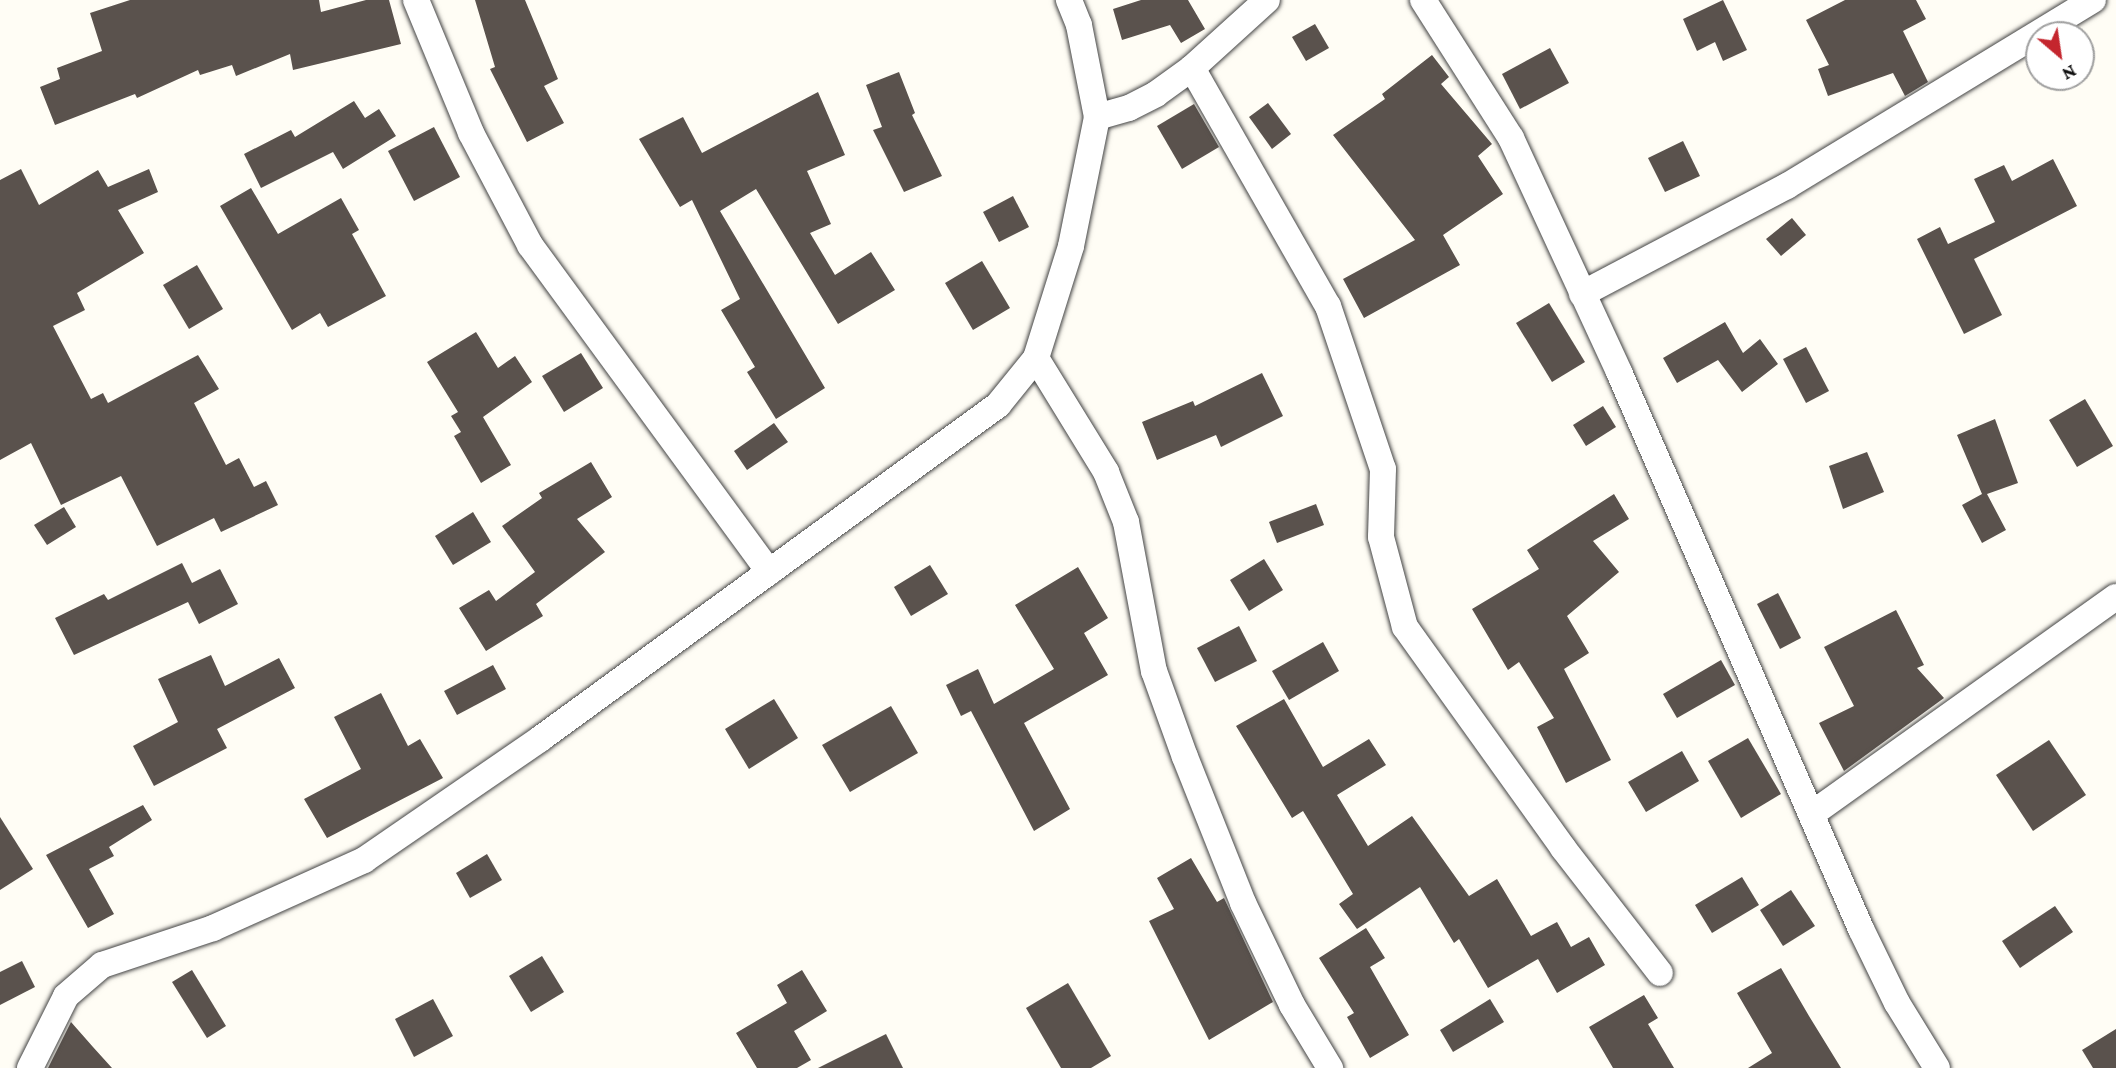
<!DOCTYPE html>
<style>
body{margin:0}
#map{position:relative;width:2116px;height:1068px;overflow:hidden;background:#fffdf5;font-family:"Crimson Pro",serif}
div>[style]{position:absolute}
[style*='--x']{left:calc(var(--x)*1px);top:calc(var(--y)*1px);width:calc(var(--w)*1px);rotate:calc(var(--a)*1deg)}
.building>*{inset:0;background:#5a524d}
.roads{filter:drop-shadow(0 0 2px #444) drop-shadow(0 0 2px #444)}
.minor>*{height:26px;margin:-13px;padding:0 13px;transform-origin:13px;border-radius:13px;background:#fff}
span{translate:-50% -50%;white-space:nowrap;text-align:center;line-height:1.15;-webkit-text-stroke:7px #fff;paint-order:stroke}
.north{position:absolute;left:2025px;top:21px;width:70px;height:70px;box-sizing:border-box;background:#fff;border:2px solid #a0a0a0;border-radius:50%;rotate:151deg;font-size:19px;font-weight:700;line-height:28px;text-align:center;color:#111}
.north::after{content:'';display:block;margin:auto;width:24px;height:32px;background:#c4262e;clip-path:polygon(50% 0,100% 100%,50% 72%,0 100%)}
</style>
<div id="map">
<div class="building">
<div style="clip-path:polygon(130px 0,319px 0,321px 12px,366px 0,389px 0,401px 44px,293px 70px,290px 54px,236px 76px,232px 65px,200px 75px,198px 70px,137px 98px,135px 94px,55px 125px,40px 87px,60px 79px,57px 68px,102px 51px,90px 13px)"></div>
<div style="clip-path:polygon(475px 0,525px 0,558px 79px,544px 86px,564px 123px,527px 142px,490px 69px,495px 67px)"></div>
<div style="clip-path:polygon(1141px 0,1188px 0,1205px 29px,1181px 43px,1170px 25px,1122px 40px,1113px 9px)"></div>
<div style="clip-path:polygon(1723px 0,1747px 50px,1723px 61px,1715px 42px,1697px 51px,1683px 19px)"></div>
<div style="clip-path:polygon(1845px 0,1916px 0,1926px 19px,1903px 31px,1928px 82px,1905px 96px,1893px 73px,1828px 96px,1818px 69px,1829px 65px,1806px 20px)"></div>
<div style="clip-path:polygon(1315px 24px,1329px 48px,1306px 61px,1292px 37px)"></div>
<div style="clip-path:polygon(1550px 48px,1569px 83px,1520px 109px,1502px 74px)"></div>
<div style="clip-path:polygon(1432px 55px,1449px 77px,1441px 84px,1492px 144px,1478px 156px,1503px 194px,1443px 235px,1460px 265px,1364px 318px,1343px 279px,1415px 240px,1333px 135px,1385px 99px,1382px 94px)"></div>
<div style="clip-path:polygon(899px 72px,915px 113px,912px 115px,942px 176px,904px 192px,873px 130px,882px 127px,866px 85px)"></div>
<div style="clip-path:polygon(818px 92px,845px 155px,807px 171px,831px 224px,810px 233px,835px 275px,871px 252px,895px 290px,838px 324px,756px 189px,720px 211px,825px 388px,776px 419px,747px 372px,755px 367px,721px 310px,740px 299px,692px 200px,680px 207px,639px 139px,683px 117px,702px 153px)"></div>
<div style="clip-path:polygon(354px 101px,365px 118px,379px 109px,396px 136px,343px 169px,333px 152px,261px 188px,244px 154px,291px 130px,295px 137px)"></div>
<div style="clip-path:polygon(1268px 103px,1291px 134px,1272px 149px,1249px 117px)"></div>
<div style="clip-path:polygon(1194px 104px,1219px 147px,1182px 169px,1157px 126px)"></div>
<div style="clip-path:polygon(434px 127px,460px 177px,414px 201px,388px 151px)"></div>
<div style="clip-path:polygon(1683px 141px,1700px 176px,1665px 192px,1648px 158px)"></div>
<div style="clip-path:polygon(2053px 159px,2077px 206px,1974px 259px,2002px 315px,1964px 334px,1917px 239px,1940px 227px,1948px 244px,1995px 222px,1974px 179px,2004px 165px,2012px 181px)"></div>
<div style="clip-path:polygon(21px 169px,39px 205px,98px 170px,108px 187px,149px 169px,158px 192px,118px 210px,144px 253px,77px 293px,85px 310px,53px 326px,91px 399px,103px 393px,108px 403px,198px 355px,219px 389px,194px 403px,226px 465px,239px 458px,254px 487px,266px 481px,278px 505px,221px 532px,214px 518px,157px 546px,121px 476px,61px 505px,31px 443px,0 460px,0 180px)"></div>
<div style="clip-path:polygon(251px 188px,278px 234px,341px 198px,359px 230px,352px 234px,386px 296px,328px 327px,320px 313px,292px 330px,220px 206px)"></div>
<div style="clip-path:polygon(1013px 196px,1029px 227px,999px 242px,983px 212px)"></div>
<div style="clip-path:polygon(1792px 218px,1806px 235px,1781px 256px,1766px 239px)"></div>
<div style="clip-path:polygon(982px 261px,1010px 308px,973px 330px,945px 283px)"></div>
<div style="clip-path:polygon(197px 265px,223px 309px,189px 329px,163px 285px)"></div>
<div style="clip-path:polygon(1549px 303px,1585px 362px,1552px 382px,1516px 323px)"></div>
<div style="clip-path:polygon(1725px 322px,1743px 353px,1760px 339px,1778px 364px,1742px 392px,1718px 360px,1677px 383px,1663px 358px)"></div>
<div style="clip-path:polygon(476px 332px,498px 368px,515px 356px,532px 382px,483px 417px,511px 465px,481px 483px,454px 436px,461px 432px,451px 416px,458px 412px,427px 362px)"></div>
<div style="clip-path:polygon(1806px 347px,1829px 391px,1806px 403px,1783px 359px)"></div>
<div style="clip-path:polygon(581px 353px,603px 388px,564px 412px,542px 376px)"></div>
<div style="clip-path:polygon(1262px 373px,1283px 416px,1221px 447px,1216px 435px,1157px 460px,1142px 422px,1193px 401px,1195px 406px)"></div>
<div style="clip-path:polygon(2085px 399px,2113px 446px,2077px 467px,2049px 420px)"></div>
<div style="clip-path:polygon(1603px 406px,1616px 427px,1586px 446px,1573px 425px)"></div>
<div style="clip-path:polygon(1995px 419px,2018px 483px,1987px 494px,2006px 530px,1982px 543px,1962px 505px,1982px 494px,1957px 435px)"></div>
<div style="clip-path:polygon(774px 423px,788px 442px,747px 470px,734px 451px)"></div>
<div style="clip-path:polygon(1867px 452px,1884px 492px,1843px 509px,1829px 466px)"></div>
<div style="clip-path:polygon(591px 462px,612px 497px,577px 519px,605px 552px,536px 604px,543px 616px,486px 651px,459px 608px,489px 590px,496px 601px,535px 572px,502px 526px,542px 498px,539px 493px)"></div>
<div style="clip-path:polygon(1614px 494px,1629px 519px,1593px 541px,1619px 572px,1567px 616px,1589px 653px,1564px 669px,1611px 760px,1566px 783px,1537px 727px,1554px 718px,1519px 662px,1508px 670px,1472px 609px,1539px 569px,1527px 550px)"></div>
<div style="clip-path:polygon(1316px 504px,1324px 525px,1277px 543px,1269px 522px)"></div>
<div style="clip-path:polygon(64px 507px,76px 527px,47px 545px,34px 525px)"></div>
<div style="clip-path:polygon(473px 512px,491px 542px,453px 565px,435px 536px)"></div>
<div style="clip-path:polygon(1264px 559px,1283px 590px,1249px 611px,1230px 580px)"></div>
<div style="clip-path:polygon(182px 563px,192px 583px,220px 569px,238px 604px,199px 624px,188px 602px,74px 655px,55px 618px,104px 594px,108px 600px)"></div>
<div style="clip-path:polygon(930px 565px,948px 594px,911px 616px,894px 587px)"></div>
<div style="clip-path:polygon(1078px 567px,1108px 618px,1084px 633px,1108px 675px,1024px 723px,1070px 809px,1034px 831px,971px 711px,961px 716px,946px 685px,978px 669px,994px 704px,1054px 669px,1015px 605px)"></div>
<div style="clip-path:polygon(1778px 593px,1801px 638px,1780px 649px,1757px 604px)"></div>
<div style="clip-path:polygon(1896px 610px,1924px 665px,1917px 668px,1944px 698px,1844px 771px,1819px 723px,1854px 706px,1824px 647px)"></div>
<div style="clip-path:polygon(1239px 626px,1257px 661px,1215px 682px,1197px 648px)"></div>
<div style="clip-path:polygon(1323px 642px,1339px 671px,1289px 700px,1272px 671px)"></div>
<div style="clip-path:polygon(211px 655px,225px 686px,279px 658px,295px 688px,217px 729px,227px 748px,154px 786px,133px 746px,178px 722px,158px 679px)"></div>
<div style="clip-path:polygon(1721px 660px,1735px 685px,1677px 718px,1663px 694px)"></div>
<div style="clip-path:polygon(493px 665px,506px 689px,457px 715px,444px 691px)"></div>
<div style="clip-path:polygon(381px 693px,408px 746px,420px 739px,443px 778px,327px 838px,304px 799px,361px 769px,334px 717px)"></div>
<div style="clip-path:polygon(774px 699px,798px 738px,749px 769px,725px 729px)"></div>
<div style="clip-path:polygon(1284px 699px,1323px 767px,1369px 739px,1386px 765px,1337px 795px,1368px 846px,1412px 816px,1469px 896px,1497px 879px,1531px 936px,1557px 922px,1571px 947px,1589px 937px,1605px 965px,1557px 993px,1538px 959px,1488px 988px,1459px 939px,1454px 943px,1420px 887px,1357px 929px,1339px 904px,1353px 894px,1303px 811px,1292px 818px,1236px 726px)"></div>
<div style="clip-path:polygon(891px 706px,918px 753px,850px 792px,822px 745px)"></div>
<div style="clip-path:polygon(1748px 738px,1781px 794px,1741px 818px,1708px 761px)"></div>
<div style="clip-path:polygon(2049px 740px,2086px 795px,2033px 831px,1996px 775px)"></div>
<div style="clip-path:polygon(1682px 751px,1699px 781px,1646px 812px,1628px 782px)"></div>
<div style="clip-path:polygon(143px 805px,152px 820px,109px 847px,114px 856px,89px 869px,114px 914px,88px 928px,46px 855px)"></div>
<div style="clip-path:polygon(0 817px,33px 869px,0 890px)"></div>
<div style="clip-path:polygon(487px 854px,502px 880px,470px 898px,456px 873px)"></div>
<div style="clip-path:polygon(1191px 858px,1217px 902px,1224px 898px,1273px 1002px,1209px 1040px,1149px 921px,1174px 909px,1157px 878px)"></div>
<div style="clip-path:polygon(1742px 877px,1759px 905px,1712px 933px,1695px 905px)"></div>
<div style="clip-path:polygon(1791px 890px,1815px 926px,1783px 946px,1760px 910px)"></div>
<div style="clip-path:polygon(2055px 906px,2073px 932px,2020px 968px,2002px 941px)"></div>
<div style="clip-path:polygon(1366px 928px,1385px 958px,1370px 967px,1409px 1035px,1370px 1058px,1347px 1017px,1354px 1013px,1319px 958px)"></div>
<div style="clip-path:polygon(542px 956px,564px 992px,531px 1012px,509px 976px)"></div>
<div style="clip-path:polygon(22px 961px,35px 987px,0 1005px,0 972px)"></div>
<div style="clip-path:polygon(1781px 968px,1809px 1016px,1841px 1068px,1748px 1068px,1772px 1053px,1737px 993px)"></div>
<div style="clip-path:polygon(192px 970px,226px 1026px,207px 1038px,172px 982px)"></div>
<div style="clip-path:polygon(802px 970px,827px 1011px,794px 1031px,811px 1060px,797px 1068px,757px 1068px,736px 1033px,787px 1003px,777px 985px)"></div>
<div style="clip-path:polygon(1068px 983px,1111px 1056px,1091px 1068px,1061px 1068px,1026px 1008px)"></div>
<div style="clip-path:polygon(1644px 995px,1658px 1018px,1648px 1024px,1674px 1068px,1613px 1068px,1589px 1027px)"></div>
<div style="clip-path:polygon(433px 999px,453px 1036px,414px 1057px,395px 1019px)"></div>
<div style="clip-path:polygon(1490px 999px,1504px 1022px,1453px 1052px,1440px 1030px)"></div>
<div style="clip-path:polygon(71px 1022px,93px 1047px,112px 1068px,48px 1068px)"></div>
<div style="clip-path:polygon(2116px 1029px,2116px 1068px,2093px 1068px,2082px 1050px)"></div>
<div style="clip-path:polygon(886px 1034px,903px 1068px,818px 1068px)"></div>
</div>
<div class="roads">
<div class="minor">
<div style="--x:416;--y:0;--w:144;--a:67.5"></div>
<div style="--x:471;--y:133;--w:127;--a:62.2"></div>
<div style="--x:530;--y:245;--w:405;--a:53.8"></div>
<div style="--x:1423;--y:0;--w:164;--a:57.5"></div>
<div style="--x:1511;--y:138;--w:258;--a:65.2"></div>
<div style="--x:1619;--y:372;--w:607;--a:66.52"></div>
<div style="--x:1861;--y:929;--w:82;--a:64.1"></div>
<div style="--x:1897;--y:1003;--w:76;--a:58.4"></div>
<div style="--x:1192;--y:68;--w:274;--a:60.3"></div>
<div style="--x:1328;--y:306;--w:172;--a:71.4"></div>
<div style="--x:1383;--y:469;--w:68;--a:91.7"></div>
<div style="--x:1381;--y:537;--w:93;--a:75.1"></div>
<div style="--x:1405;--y:627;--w:272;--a:54.4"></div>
<div style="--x:1563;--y:848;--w:158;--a:52.2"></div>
<div style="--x:1097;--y:117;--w:33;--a:-16"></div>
<div style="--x:1129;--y:108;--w:30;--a:-27"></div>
<div style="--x:1156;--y:94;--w:44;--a:-35.8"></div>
<div style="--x:1192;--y:68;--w:101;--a:-42.2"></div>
<div style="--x:1582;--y:294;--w:232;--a:-27.8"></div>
<div style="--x:1787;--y:186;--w:358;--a:-31.3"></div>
<div style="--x:1036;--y:358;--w:134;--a:58.4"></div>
<div style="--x:1106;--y:472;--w:54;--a:68.2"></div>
<div style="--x:1126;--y:522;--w:152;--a:79.4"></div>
<div style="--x:1154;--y:671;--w:91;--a:70.2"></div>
<div style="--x:1185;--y:757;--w:157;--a:68.3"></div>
<div style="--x:1243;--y:903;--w:113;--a:64.3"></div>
<div style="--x:1292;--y:1005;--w:74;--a:58.9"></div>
<div style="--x:1813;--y:813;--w:372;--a:-35.5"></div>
<div style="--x:30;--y:1068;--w:80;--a:-63.4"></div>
<div style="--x:66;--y:996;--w:48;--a:-40.7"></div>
<div style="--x:102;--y:965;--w:117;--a:-18.4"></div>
<div style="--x:213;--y:928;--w:166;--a:-24.2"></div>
<div style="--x:364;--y:860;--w:214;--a:-34.5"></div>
<div style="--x:540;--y:739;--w:567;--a:-36.1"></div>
<div style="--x:998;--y:405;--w:60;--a:-51"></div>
<div style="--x:1036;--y:358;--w:117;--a:-72.6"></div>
<div style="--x:1071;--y:246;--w:132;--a:-78.6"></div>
<div style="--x:1097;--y:117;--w:94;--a:-101.1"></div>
<div style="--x:1079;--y:25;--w:27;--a:-112"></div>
</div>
</div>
<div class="north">N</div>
</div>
